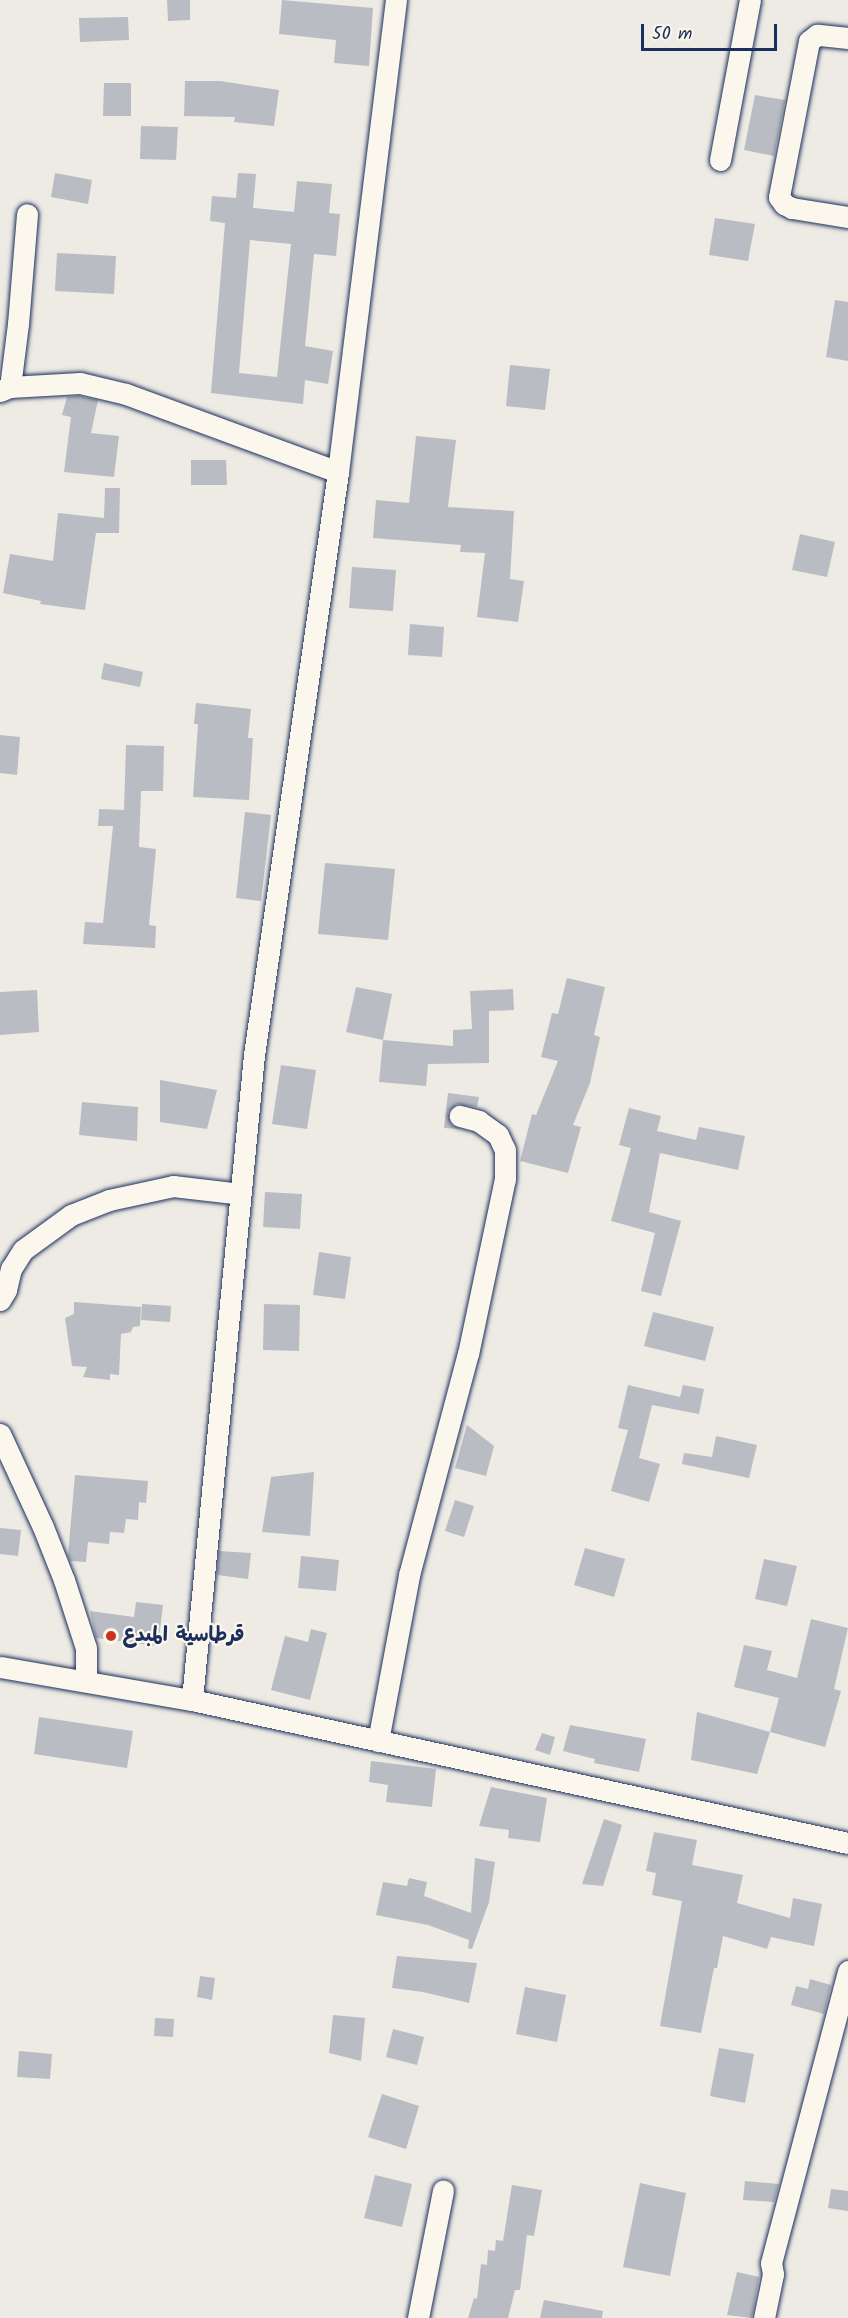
<!DOCTYPE html>
<meta charset="utf-8">
<style>
body{margin:0}
#map{position:relative;width:848px;height:2318px;overflow:hidden;background:#eeebe4;font-family:Kalam,"Playpen Sans Arabic",sans-serif}
div>[style]{position:absolute}
[style*='--x']{left:calc(var(--x)*1px);top:calc(var(--y)*1px);width:calc(var(--w)*1px);rotate:calc(var(--a)*1deg)}
.building>*{inset:0;background:#b9bcc3}
.roads{filter:drop-shadow(0 0 2px #1b2f5e) drop-shadow(0 0 2px #1b2f5e)}
.minor>*{height:21px;margin:-10.5px;padding:0 10.5px;transform-origin:10.5px;border-radius:10.5px;background:#fbf7ec}
.dots>*{width:16px;height:16px;translate:-50% -50%;box-sizing:border-box;border:3px solid #fbf7ec;border-radius:50%}
span{translate:-50% -50%;white-space:nowrap;text-align:center;line-height:1.15;-webkit-text-stroke:4.5px #fbf7ec;paint-order:stroke}
.poi-label{font-size:20px;color:#1b2f5e;font-weight:700}
.left{translate:0 -50%;text-align:left}
.scale{position:absolute;left:641px;top:24px;width:136px;height:27px;box-sizing:border-box;border:3px solid #1b2f5e;border-top:0;padding-left:8px;font-size:18px;line-height:21px;white-space:nowrap;color:#1b2f5e;-webkit-text-stroke:4px #fbf7ec;paint-order:stroke}
</style>
<div id="map">
<div class="building">
<div style="clip-path:polygon(167px 0,190px 0,190px 20px,168px 21px)"></div>
<div style="clip-path:polygon(282px 0,373px 8px,369px 66px,334px 63px,336px 40px,279px 34px)"></div>
<div style="clip-path:polygon(128px 17px,129px 40px,80px 42px,79px 18px)"></div>
<div style="clip-path:polygon(185px 81px,220px 81px,279px 90px,274px 126px,234px 122px,235px 117px,184px 116px)"></div>
<div style="clip-path:polygon(104px 83px,131px 83px,131px 116px,103px 116px)"></div>
<div style="clip-path:polygon(755px 95px,785px 100px,774px 156px,744px 150px)"></div>
<div style="clip-path:polygon(141px 126px,178px 127px,176px 160px,140px 159px)"></div>
<div style="clip-path:polygon(55px 173px,92px 180px,88px 204px,51px 197px)"></div>
<div style="clip-path:polygon(evenodd,238px 173px,256px 174px,253px 208px,294px 212px,297px 181px,332px 184px,329px 213px,340px 214px,336px 256px,314px 254px,305px 346px,333px 351px,328px 384px,305px 380px,303px 404px,211px 393px,225px 223px,210px 221px,212px 196px,236px 198px,238px 173px,250px 240px,291px 244px,277px 377px,239px 373px,250px 240px)"></div>
<div style="clip-path:polygon(715px 218px,755px 224px,748px 261px,709px 255px)"></div>
<div style="clip-path:polygon(57px 253px,116px 256px,114px 294px,55px 291px)"></div>
<div style="clip-path:polygon(835px 300px,848px 302px,848px 361px,826px 357px)"></div>
<div style="clip-path:polygon(510px 365px,550px 369px,545px 410px,506px 406px)"></div>
<div style="clip-path:polygon(79px 396px,98px 400px,91px 433px,119px 436px,114px 477px,64px 472px,71px 417px,62px 415px,67px 397px)"></div>
<div style="clip-path:polygon(416px 436px,456px 440px,448px 507px,514px 511px,510px 579px,524px 581px,518px 622px,477px 617px,485px 553px,460px 552px,461px 545px,373px 538px,376px 500px,409px 503px)"></div>
<div style="clip-path:polygon(191px 460px,226px 460px,227px 485px,191px 485px)"></div>
<div style="clip-path:polygon(105px 488px,120px 488px,119px 533px,96px 533px,85px 610px,40px 604px,41px 601px,3px 593px,10px 554px,53px 561px,58px 513px,104px 518px)"></div>
<div style="clip-path:polygon(800px 534px,835px 542px,827px 577px,792px 570px)"></div>
<div style="clip-path:polygon(352px 567px,396px 570px,393px 611px,349px 608px)"></div>
<div style="clip-path:polygon(410px 624px,444px 627px,442px 657px,408px 655px)"></div>
<div style="clip-path:polygon(104px 663px,143px 672px,140px 687px,101px 679px)"></div>
<div style="clip-path:polygon(196px 703px,251px 709px,248px 738px,253px 738px,249px 800px,193px 797px,198px 724px,194px 724px)"></div>
<div style="clip-path:polygon(0 735px,20px 737px,17px 775px,0 773px)"></div>
<div style="clip-path:polygon(126px 745px,164px 746px,163px 791px,141px 791px,139px 847px,156px 849px,149px 925px,156px 926px,155px 948px,83px 944px,85px 922px,103px 923px,113px 826px,98px 826px,99px 809px,124px 810px)"></div>
<div style="clip-path:polygon(245px 812px,271px 815px,261px 901px,236px 898px)"></div>
<div style="clip-path:polygon(325px 863px,395px 869px,388px 940px,318px 934px)"></div>
<div style="clip-path:polygon(567px 978px,605px 987px,594px 1035px,600px 1037px,590px 1083px,573px 1125px,581px 1127px,568px 1173px,520px 1161px,532px 1114px,536px 1115px,558px 1061px,541px 1057px,552px 1013px,558px 1014px)"></div>
<div style="clip-path:polygon(356px 987px,392px 994px,383px 1040px,346px 1032px)"></div>
<div style="clip-path:polygon(513px 989px,514px 1010px,489px 1011px,489px 1063px,428px 1064px,426px 1086px,379px 1082px,383px 1040px,453px 1046px,453px 1030px,472px 1029px,470px 991px)"></div>
<div style="clip-path:polygon(37px 990px,39px 1032px,0 1035px,0 992px)"></div>
<div style="clip-path:polygon(281px 1065px,316px 1070px,307px 1129px,272px 1124px)"></div>
<div style="clip-path:polygon(160px 1080px,217px 1090px,207px 1129px,160px 1122px)"></div>
<div style="clip-path:polygon(448px 1093px,479px 1097px,477px 1107px,457px 1104px,448px 1112px,451px 1125px,461px 1129px,444px 1128px)"></div>
<div style="clip-path:polygon(82px 1102px,138px 1107px,137px 1141px,79px 1135px)"></div>
<div style="clip-path:polygon(629px 1108px,661px 1116px,657px 1131px,696px 1140px,699px 1127px,745px 1136px,738px 1170px,660px 1153px,649px 1212px,681px 1221px,661px 1296px,641px 1291px,655px 1233px,611px 1221px,631px 1148px,619px 1145px)"></div>
<div style="clip-path:polygon(265px 1192px,302px 1194px,300px 1229px,263px 1227px)"></div>
<div style="clip-path:polygon(319px 1252px,351px 1257px,345px 1299px,313px 1295px)"></div>
<div style="clip-path:polygon(74px 1302px,141px 1307px,140px 1326px,133px 1327px,131px 1332px,121px 1334px,119px 1375px,110px 1374px,110px 1380px,83px 1377px,87px 1367px,72px 1366px,65px 1318px,74px 1314px)"></div>
<div style="clip-path:polygon(142px 1304px,171px 1306px,170px 1322px,141px 1320px)"></div>
<div style="clip-path:polygon(264px 1304px,300px 1305px,299px 1351px,263px 1350px)"></div>
<div style="clip-path:polygon(653px 1312px,714px 1327px,705px 1361px,644px 1346px)"></div>
<div style="clip-path:polygon(628px 1385px,680px 1397px,683px 1385px,704px 1389px,699px 1414px,652px 1405px,639px 1458px,660px 1464px,649px 1502px,611px 1491px,628px 1430px,618px 1428px)"></div>
<div style="clip-path:polygon(467px 1425px,494px 1446px,486px 1476px,455px 1468px)"></div>
<div style="clip-path:polygon(716px 1436px,757px 1445px,749px 1478px,682px 1464px,684px 1453px,712px 1457px)"></div>
<div style="clip-path:polygon(314px 1472px,310px 1536px,262px 1532px,271px 1477px)"></div>
<div style="clip-path:polygon(75px 1475px,148px 1481px,146px 1503px,139px 1502px,138px 1520px,126px 1519px,124px 1533px,110px 1532px,109px 1544px,88px 1542px,86px 1562px,70px 1561px,68px 1555px)"></div>
<div style="clip-path:polygon(455px 1500px,474px 1506px,464px 1537px,445px 1531px)"></div>
<div style="clip-path:polygon(0 1528px,21px 1530px,18px 1556px,0 1554px)"></div>
<div style="clip-path:polygon(585px 1548px,625px 1559px,614px 1597px,574px 1585px)"></div>
<div style="clip-path:polygon(219px 1551px,251px 1553px,248px 1579px,217px 1575px)"></div>
<div style="clip-path:polygon(301px 1556px,339px 1560px,336px 1591px,298px 1588px)"></div>
<div style="clip-path:polygon(764px 1559px,797px 1566px,787px 1606px,755px 1599px)"></div>
<div style="clip-path:polygon(136px 1602px,163px 1605px,158px 1646px,96px 1638px,90px 1611px,134px 1617px)"></div>
<div style="clip-path:polygon(811px 1619px,848px 1628px,834px 1689px,841px 1691px,825px 1747px,770px 1732px,779px 1698px,734px 1687px,744px 1645px,772px 1651px,767px 1670px,797px 1678px)"></div>
<div style="clip-path:polygon(311px 1629px,327px 1633px,310px 1700px,271px 1690px,285px 1636px,308px 1642px)"></div>
<div style="clip-path:polygon(697px 1712px,770px 1732px,757px 1774px,691px 1760px)"></div>
<div style="clip-path:polygon(39px 1717px,133px 1731px,127px 1768px,34px 1754px)"></div>
<div style="clip-path:polygon(570px 1725px,646px 1739px,639px 1772px,594px 1763px,595px 1759px,563px 1751px)"></div>
<div style="clip-path:polygon(542px 1733px,555px 1737px,550px 1755px,535px 1750px)"></div>
<div style="clip-path:polygon(371px 1761px,436px 1769px,432px 1807px,386px 1802px,388px 1785px,369px 1782px)"></div>
<div style="clip-path:polygon(491px 1787px,547px 1798px,540px 1842px,508px 1838px,509px 1830px,479px 1826px)"></div>
<div style="clip-path:polygon(604px 1819px,622px 1825px,603px 1886px,582px 1884px)"></div>
<div style="clip-path:polygon(654px 1832px,697px 1840px,692px 1865px,743px 1875px,737px 1903px,790px 1918px,793px 1898px,822px 1904px,814px 1946px,771px 1937px,767px 1949px,723px 1936px,717px 1968px,714px 1968px,701px 2033px,660px 2026px,682px 1901px,652px 1895px,656px 1873px,646px 1871px)"></div>
<div style="clip-path:polygon(475px 1858px,495px 1862px,489px 1902px,472px 1949px,468px 1948px,469px 1940px,428px 1925px,376px 1915px,383px 1882px,407px 1886px,409px 1878px,427px 1882px,424px 1896px,471px 1913px)"></div>
<div style="clip-path:polygon(397px 1956px,477px 1963px,469px 2003px,423px 1992px,392px 1988px)"></div>
<div style="clip-path:polygon(200px 1976px,215px 1978px,212px 2000px,197px 1997px)"></div>
<div style="clip-path:polygon(810px 1979px,831px 1985px,824px 2014px,791px 2005px,796px 1986px,808px 1989px)"></div>
<div style="clip-path:polygon(525px 1987px,566px 1995px,557px 2042px,516px 2034px)"></div>
<div style="clip-path:polygon(333px 2015px,365px 2018px,361px 2061px,329px 2053px)"></div>
<div style="clip-path:polygon(155px 2018px,174px 2019px,173px 2037px,154px 2036px)"></div>
<div style="clip-path:polygon(393px 2029px,424px 2037px,417px 2065px,386px 2057px)"></div>
<div style="clip-path:polygon(719px 2048px,754px 2054px,745px 2103px,710px 2096px)"></div>
<div style="clip-path:polygon(19px 2051px,52px 2054px,50px 2079px,17px 2077px)"></div>
<div style="clip-path:polygon(382px 2094px,419px 2106px,406px 2149px,368px 2137px)"></div>
<div style="clip-path:polygon(375px 2175px,412px 2184px,402px 2227px,364px 2218px)"></div>
<div style="clip-path:polygon(745px 2181px,779px 2184px,774px 2202px,743px 2200px)"></div>
<div style="clip-path:polygon(640px 2183px,686px 2193px,670px 2276px,623px 2267px)"></div>
<div style="clip-path:polygon(512px 2185px,542px 2190px,534px 2236px,527px 2235px,520px 2290px,515px 2290px,508px 2318px,468px 2318px,474px 2298px,477px 2299px,481px 2264px,487px 2265px,488px 2250px,495px 2251px,496px 2240px,503px 2241px)"></div>
<div style="clip-path:polygon(831px 2189px,848px 2191px,848px 2211px,828px 2208px)"></div>
<div style="clip-path:polygon(737px 2272px,759px 2277px,752px 2318px,727px 2315px)"></div>
<div style="clip-path:polygon(544px 2300px,603px 2311px,602px 2318px,540px 2318px)"></div>
</div>
<div class="roads">
<div class="minor">
<div style="--x:848;--y:38;--w:31;--a:-174"></div>
<div style="--x:817;--y:35;--w:10;--a:143"></div>
<div style="--x:809;--y:41;--w:159;--a:100.9"></div>
<div style="--x:779;--y:197;--w:9;--a:54"></div>
<div style="--x:784;--y:204;--w:9;--a:27"></div>
<div style="--x:792;--y:208;--w:57;--a:9.1"></div>
<div style="--x:720;--y:160;--w:163;--a:-79.4"></div>
<div style="--x:10;--y:387;--w:64;--a:-82.8"></div>
<div style="--x:18;--y:324;--w:110;--a:-85.3"></div>
<div style="--x:0;--y:391;--w:11;--a:-22"></div>
<div style="--x:10;--y:387;--w:70;--a:-3.3"></div>
<div style="--x:80;--y:383;--w:47;--a:13.4"></div>
<div style="--x:126;--y:394;--w:226;--a:20.2"></div>
<div style="--x:0;--y:1300;--w:12;--a:-59"></div>
<div style="--x:6;--y:1290;--w:22;--a:-77"></div>
<div style="--x:11;--y:1269;--w:22;--a:-58"></div>
<div style="--x:23;--y:1250;--w:59;--a:-36.1"></div>
<div style="--x:71;--y:1215;--w:41;--a:-21.5"></div>
<div style="--x:109;--y:1200;--w:66;--a:-12.3"></div>
<div style="--x:173;--y:1186;--w:68;--a:6.7"></div>
<div style="--x:0;--y:1434;--w:102;--a:65.2"></div>
<div style="--x:43;--y:1527;--w:57;--a:68.4"></div>
<div style="--x:64;--y:1580;--w:71;--a:72.1"></div>
<div style="--x:86;--y:1648;--w:32;--a:90"></div>
<div style="--x:0;--y:1667;--w:195;--a:9.8"></div>
<div style="--x:192;--y:1700;--w:671;--a:12.3"></div>
<div style="--x:192;--y:1700;--w:648;--a:-84.51"></div>
<div style="--x:254;--y:1055;--w:589;--a:-81.8"></div>
<div style="--x:338;--y:472;--w:476;--a:-83"></div>
<div style="--x:378;--y:1741;--w:169;--a:-79.4"></div>
<div style="--x:409;--y:1575;--w:229;--a:-75.1"></div>
<div style="--x:468;--y:1354;--w:179;--a:-78.1"></div>
<div style="--x:505;--y:1179;--w:29;--a:-90"></div>
<div style="--x:505;--y:1150;--w:17;--a:-115"></div>
<div style="--x:498;--y:1135;--w:24;--a:-144"></div>
<div style="--x:479;--y:1121;--w:20;--a:-165"></div>
<div style="--x:418;--y:2318;--w:130;--a:-78.9"></div>
<div style="--x:764;--y:2318;--w:45;--a:-78.4"></div>
<div style="--x:773;--y:2274;--w:11;--a:-100"></div>
<div style="--x:771;--y:2263;--w:302;--a:-75.2"></div>
</div>
</div>
<div class="dots">
<div style="left:111px;top:1636px;background:#c8321e"></div>
</div>
<div class="poi-label">
<span class="left" style="left:123px;top:1636px">قرطاسية المبدع</span>
</div>
<div class="scale">50 m</div>
</div>
